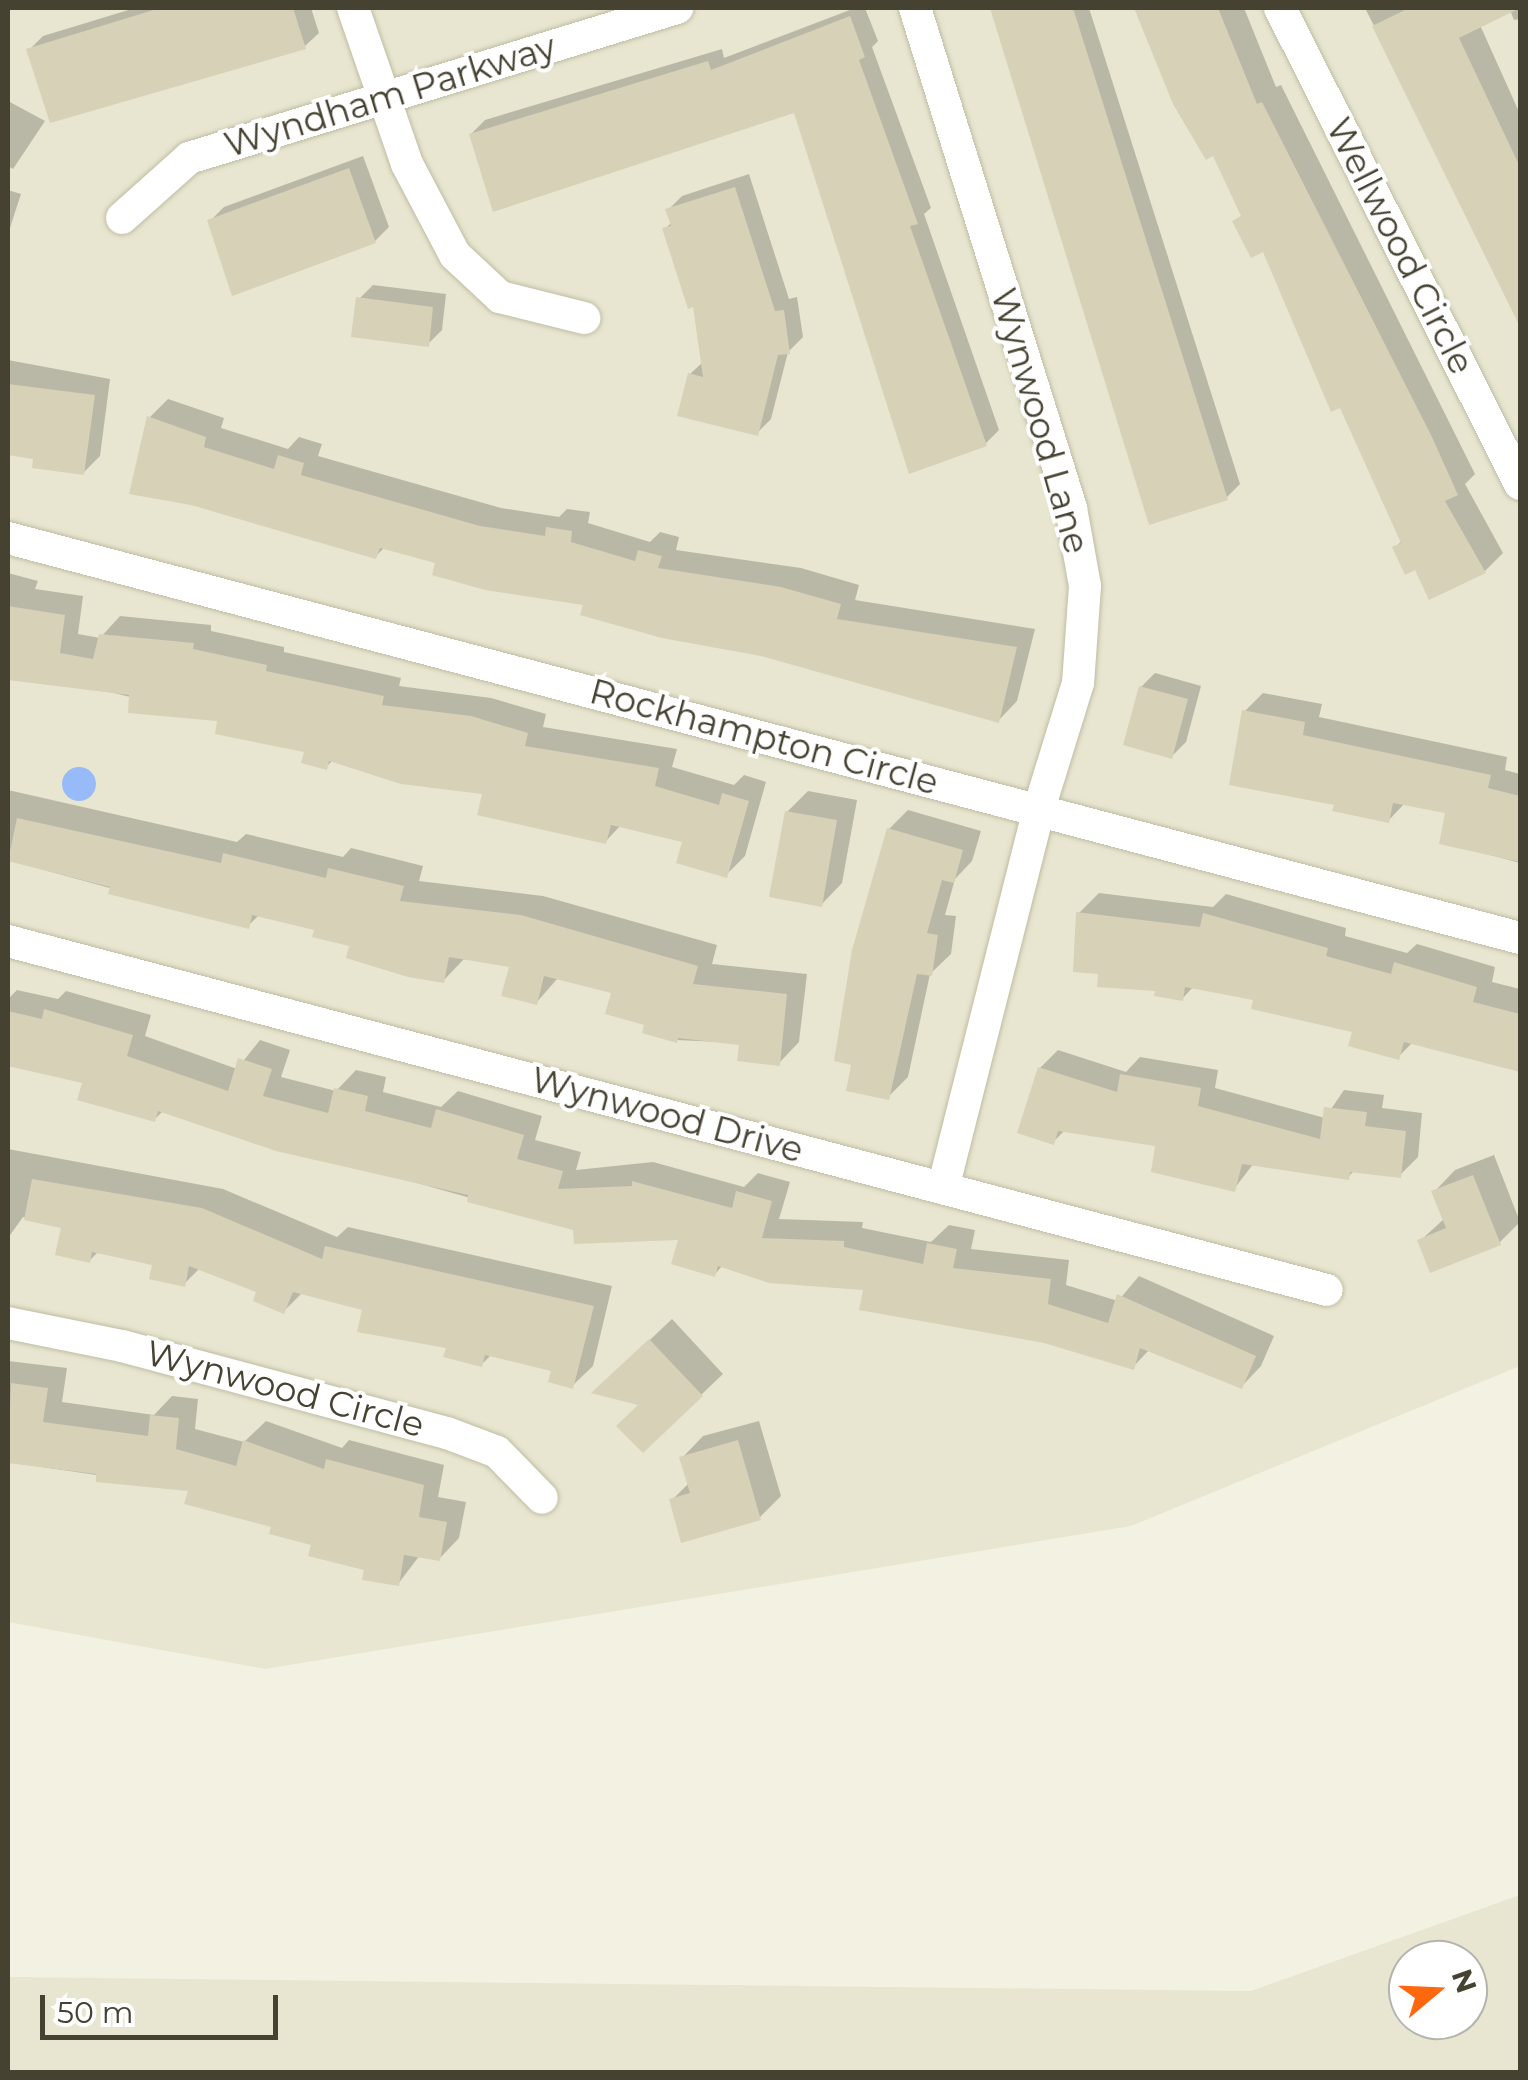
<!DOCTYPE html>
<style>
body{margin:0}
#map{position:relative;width:1528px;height:2080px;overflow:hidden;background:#f3f2e2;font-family:Montserrat,sans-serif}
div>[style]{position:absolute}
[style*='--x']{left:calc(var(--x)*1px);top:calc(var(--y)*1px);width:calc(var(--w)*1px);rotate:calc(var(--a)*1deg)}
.residential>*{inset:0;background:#e8e6d0}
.water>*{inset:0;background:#97bbf8}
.round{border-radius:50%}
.shadow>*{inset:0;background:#0003}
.building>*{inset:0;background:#d6d1b7}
.roads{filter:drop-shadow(0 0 2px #c0bca4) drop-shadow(0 0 2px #c0bca4)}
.minor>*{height:32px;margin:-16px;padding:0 16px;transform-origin:16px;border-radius:16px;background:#fff}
span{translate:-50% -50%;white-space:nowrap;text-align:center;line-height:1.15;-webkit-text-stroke:8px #fff;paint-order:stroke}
.street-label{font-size:35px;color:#464232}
.frame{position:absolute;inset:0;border:10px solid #464232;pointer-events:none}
.north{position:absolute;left:1388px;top:1940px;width:100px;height:100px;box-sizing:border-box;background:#fff;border:2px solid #b5b3ad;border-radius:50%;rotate:71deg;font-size:28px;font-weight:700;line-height:40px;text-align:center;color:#464232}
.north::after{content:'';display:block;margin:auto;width:35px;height:45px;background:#ff680e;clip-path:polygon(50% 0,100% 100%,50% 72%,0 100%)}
.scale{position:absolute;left:40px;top:1995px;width:238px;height:45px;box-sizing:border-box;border:5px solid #464232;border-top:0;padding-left:12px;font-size:30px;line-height:35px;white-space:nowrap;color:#464232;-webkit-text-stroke:8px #fff;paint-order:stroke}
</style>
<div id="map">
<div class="residential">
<div style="clip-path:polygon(8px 8px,1520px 8px,1520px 1366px,1131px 1526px,265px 1669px,8px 1622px)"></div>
<div style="clip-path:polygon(evenodd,1520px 1895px,1520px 2072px,8px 2072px,8px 1977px,1251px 1991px,1520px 1895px,1408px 1960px,1468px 1960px,1468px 2020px,1408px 2020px,1408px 1960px)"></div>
</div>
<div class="water">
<div class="round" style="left:62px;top:767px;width:34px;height:34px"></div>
</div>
<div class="shadow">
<div style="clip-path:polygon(135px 8px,311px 8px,319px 33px,305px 46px,29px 50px,43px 36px)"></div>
<div style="clip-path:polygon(855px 8px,865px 8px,878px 41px,872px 47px,931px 208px,924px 214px,999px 430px,985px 444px,796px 110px,471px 134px,485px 120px,722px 49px,724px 58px)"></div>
<div style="clip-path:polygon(992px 8px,1089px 8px,1240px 484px,1226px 498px,1123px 414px)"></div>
<div style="clip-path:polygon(1137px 8px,1244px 8px,1276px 87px,1281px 85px,1475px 474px,1465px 484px,1503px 553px,1485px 571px,1416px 567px,1395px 547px,1403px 540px,1341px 405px,1264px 248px,1235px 221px,1243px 214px,1214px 153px,1176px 103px)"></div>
<div style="clip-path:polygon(1365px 8px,1520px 8px,1520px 19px,1514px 20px,1510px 10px,1480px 25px,1520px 114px,1520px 315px)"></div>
<div style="clip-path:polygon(8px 101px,45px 121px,13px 169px,8px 166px)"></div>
<div style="clip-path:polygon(363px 156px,389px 227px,375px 241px,210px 221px,224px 207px)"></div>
<div style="clip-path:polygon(749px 174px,789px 299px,797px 297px,803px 337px,788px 352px,771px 419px,757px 433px,690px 374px,704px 361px,695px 304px,665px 229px,672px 222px,668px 210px,682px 196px)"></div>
<div style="clip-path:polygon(8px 190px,21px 194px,8px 234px)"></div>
<div style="clip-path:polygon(373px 285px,446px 294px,442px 330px,428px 344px,359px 299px)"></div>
<div style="clip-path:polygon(8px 360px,110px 379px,100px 456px,83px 473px,8px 451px)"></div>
<div style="clip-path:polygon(168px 399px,224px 418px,221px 428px,288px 449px,299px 437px,322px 444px,318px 456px,501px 508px,559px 517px,567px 509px,590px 512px,588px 523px,650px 542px,660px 532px,679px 537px,676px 550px,801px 568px,859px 585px,855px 600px,1035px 629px,1017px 701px,998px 721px,385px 547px,376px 556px,149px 418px)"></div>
<div style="clip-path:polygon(8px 573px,38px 581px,35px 589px,83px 596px,78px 634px,100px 638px,120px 616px,211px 625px,211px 631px,284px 647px,284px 652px,401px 678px,399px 686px,491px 698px,546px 714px,543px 727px,677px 749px,672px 767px,734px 785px,744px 775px,766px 782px,745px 856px,726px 875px,685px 840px,621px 825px,606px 841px,485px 792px,333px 760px,326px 767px,307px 751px,220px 719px,8px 667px)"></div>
<div style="clip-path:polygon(1155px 673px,1201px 686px,1186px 742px,1172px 756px,1141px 687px)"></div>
<div style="clip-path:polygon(1263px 693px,1322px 704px,1319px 717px,1507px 757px,1505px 770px,1520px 774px,1520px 863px,1442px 842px,1448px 811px,1405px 803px,1388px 821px,1337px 803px,1245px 711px)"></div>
<div style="clip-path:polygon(8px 790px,237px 842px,246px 834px,343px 857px,351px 848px,423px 866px,419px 881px,543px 896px,717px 945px,712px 964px,807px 974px,799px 1042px,779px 1063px,742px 1043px,676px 1040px,614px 992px,558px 978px,536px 1003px,512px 965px,464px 959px,444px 980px,317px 928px,260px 914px,248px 926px,8px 860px)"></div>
<div style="clip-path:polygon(808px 791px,857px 800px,842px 883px,821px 905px,787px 812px)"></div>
<div style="clip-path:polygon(908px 810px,981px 831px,972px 861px,955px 879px,945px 915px,956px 916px,951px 954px,930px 974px,908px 1077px,888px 1097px,854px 1063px,889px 829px)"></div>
<div style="clip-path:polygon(1099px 893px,1213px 907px,1226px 894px,1346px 928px,1345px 936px,1407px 953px,1417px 944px,1495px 967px,1492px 982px,1520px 989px,1520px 1070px,1413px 1042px,1398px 1057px,1355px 1030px,1256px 998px,1194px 986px,1182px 999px,1100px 971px,1079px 913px)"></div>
<div style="clip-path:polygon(17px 990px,58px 999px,66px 991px,151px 1015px,145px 1036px,237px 1069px,260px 1040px,290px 1050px,281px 1077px,336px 1091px,356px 1070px,386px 1077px,383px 1092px,441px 1107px,458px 1091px,542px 1116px,535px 1140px,581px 1152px,576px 1170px,653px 1162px,744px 1187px,758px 1173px,790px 1182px,779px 1219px,863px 1222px,862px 1228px,931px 1242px,949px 1225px,975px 1230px,971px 1249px,1069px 1260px,1066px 1285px,1118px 1301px,1139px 1276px,1274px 1336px,1261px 1366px,1242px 1386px,1150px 1349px,1133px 1367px,1045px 1340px,862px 1309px,866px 1288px,723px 1265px,715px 1274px,681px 1237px,576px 1228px,163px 1111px,155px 1119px,85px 1081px,8px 1064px,8px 999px)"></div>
<div style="clip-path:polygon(1058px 1050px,1126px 1072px,1140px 1057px,1218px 1070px,1215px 1088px,1325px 1118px,1344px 1090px,1384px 1095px,1382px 1108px,1422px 1113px,1418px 1157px,1400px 1175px,1355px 1170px,1348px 1177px,1254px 1163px,1234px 1189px,1158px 1143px,1066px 1129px,1053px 1142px,1040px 1068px)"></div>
<div style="clip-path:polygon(8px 1149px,223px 1189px,337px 1237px,348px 1227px,612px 1286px,593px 1366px,572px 1386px,554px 1369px,492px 1354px,481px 1365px,365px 1309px,303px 1292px,284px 1311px,259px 1290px,201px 1267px,184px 1284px,155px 1263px,99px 1251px,90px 1260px,64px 1226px,23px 1217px,8px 1238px)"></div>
<div style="clip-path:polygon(1494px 1155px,1520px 1222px,1499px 1243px,1420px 1241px,1445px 1218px,1434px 1192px,1455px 1170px)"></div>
<div style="clip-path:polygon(672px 1319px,723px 1374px,701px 1395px,642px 1404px,616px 1372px)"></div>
<div style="clip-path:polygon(8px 1361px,67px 1368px,62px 1402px,154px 1415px,172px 1396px,198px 1399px,195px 1429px,244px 1442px,266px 1421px,342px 1448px,349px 1440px,444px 1465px,438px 1497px,466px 1502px,459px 1538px,439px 1559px,420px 1555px,398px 1584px,191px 1489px,8px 1462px)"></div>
<div style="clip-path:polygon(759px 1421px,781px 1496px,759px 1518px,672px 1500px,689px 1483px,682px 1458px,703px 1436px)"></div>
</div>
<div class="building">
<div style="clip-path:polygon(160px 8px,293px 8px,306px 49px,50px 123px,26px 49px)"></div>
<div style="clip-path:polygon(990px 8px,1073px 8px,1228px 500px,1149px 525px)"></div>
<div style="clip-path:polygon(1134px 8px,1218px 8px,1257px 104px,1262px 102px,1432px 437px,1458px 495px,1445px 501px,1486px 573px,1429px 600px,1415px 570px,1405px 575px,1392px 547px,1401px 543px,1340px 408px,1331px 412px,1263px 252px,1251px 258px,1232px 221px,1241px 216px,1213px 156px,1206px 160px,1173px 104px)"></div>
<div style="clip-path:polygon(1409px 8px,1520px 8px,1459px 38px,1520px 167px,1520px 327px,1372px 26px)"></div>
<div style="clip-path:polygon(850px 16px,865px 57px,859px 60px,918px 224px,910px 226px,987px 446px,909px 474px,794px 113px,493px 212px,469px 134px,708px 61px,711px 70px)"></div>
<div style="clip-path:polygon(349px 168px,376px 243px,232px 296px,207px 220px)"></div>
<div style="clip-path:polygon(735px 187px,775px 311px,784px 310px,790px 354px,778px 355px,758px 436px,677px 416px,688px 373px,703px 377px,693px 307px,688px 309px,662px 228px,671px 226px,665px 209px)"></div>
<div style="clip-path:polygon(356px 297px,433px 307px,429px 347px,351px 337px)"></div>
<div style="clip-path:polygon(8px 384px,95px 395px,84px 475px,32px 468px,33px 459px,8px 455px)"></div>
<div style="clip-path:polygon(147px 416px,206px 437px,204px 447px,274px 469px,278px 455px,304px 463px,301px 475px,480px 526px,545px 536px,546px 527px,572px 531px,571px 542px,635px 561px,638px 550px,662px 556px,658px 568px,781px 587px,841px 604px,837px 619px,1017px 647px,999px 723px,761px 656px,662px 638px,580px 615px,583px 605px,485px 590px,432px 575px,435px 563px,380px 548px,376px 559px,191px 505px,129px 494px)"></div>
<div style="clip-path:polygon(8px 606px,65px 615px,60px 653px,93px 659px,99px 634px,194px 643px,193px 649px,267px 665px,266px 671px,384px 696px,382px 705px,471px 716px,528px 733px,525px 746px,659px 768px,655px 786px,719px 805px,722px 793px,749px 801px,727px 878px,676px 863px,682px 842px,611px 825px,606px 844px,477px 815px,482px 794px,401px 784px,329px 761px,327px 770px,301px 763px,304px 752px,215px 734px,217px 721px,128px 713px,129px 695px,8px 680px)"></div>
<div style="clip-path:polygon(1139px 686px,1188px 699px,1172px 759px,1123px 745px)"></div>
<div style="clip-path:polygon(1242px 710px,1305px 722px,1303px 735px,1491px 775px,1488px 788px,1520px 796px,1520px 862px,1439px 844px,1445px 813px,1393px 803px,1389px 823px,1332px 811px,1334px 805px,1229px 785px)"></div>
<div style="clip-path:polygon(785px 811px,837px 820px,822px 907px,769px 897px)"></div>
<div style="clip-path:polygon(17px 818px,221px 863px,223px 853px,326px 878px,328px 868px,404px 886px,400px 901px,521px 915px,698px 966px,693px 984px,787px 994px,780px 1066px,737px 1061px,739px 1045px,678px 1038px,677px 1043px,642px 1033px,644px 1025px,605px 1014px,611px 993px,544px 976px,537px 1005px,501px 996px,509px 967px,449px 957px,444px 983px,408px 977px,346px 958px,349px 946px,312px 937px,314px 930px,252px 915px,249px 929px,108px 894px,110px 887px,8px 861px)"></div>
<div style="clip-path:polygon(887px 828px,963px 850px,954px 883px,942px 880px,927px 933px,938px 935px,932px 976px,917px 974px,889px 1100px,846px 1091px,851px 1065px,834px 1061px,852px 950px)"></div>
<div style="clip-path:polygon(1076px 912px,1200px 927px,1203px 913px,1328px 948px,1326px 956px,1391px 974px,1394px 962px,1477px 987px,1473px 1002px,1520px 1014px,1520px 1072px,1404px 1042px,1399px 1060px,1348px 1046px,1352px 1032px,1251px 1009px,1253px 1000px,1185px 987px,1183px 1001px,1154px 996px,1155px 991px,1097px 987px,1098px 974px,1073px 972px)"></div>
<div style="clip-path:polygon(44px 1009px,133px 1035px,127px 1056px,228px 1091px,238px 1058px,272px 1069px,263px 1096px,328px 1113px,334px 1088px,368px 1096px,365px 1111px,431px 1128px,436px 1109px,524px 1135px,517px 1159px,563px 1171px,558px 1189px,632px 1186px,632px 1181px,732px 1208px,736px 1191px,772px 1201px,762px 1238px,844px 1241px,844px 1247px,923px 1264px,927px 1243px,957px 1249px,953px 1268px,1051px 1279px,1048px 1304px,1108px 1323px,1117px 1294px,1256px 1356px,1242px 1389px,1140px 1348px,1134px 1370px,1044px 1343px,859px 1310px,863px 1290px,769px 1283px,718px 1266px,715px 1277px,671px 1264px,678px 1240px,574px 1244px,573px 1230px,467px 1202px,468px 1195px,276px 1151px,158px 1111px,155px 1122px,77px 1100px,82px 1083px,8px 1066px,8px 1011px,42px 1019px)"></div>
<div style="clip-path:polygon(1038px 1067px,1117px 1092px,1120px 1074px,1201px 1088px,1198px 1106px,1320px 1139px,1324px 1107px,1367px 1112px,1365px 1126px,1406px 1131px,1401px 1178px,1350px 1172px,1349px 1180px,1242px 1164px,1235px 1192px,1151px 1172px,1155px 1146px,1058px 1131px,1054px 1145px,1017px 1133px)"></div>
<div style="clip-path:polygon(1473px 1175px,1501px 1245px,1430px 1273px,1417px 1240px,1446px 1228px,1431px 1191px)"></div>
<div style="clip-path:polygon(32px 1179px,202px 1208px,322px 1259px,325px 1246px,594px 1306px,573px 1389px,548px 1382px,551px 1371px,485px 1355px,482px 1367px,443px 1357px,446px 1348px,357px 1332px,362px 1310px,293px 1292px,284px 1314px,253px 1301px,256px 1292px,189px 1266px,185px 1287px,149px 1279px,152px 1265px,92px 1252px,90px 1263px,55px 1255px,61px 1228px,24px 1220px)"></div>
<div style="clip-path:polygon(649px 1339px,703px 1396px,643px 1453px,616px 1426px,638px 1405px,591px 1393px)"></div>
<div style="clip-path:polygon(11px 1383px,48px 1388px,43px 1422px,148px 1436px,150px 1415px,179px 1418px,176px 1449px,236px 1466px,243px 1440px,324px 1469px,326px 1459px,424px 1485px,419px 1517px,447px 1522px,440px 1561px,404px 1555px,399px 1586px,362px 1580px,364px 1570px,308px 1556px,311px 1545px,269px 1534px,271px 1527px,184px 1504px,188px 1491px,96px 1482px,96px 1474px,8px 1463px)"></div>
<div style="clip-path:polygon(738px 1440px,761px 1520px,681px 1543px,669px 1499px,690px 1493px,679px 1457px)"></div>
</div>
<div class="roads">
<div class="minor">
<div style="--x:353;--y:8;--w:165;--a:70.9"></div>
<div style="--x:407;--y:164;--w:103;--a:62.2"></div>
<div style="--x:455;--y:255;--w:62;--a:43"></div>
<div style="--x:500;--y:297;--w:87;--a:14"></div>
<div style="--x:915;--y:8;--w:524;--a:72.67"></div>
<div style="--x:1071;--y:508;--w:79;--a:79.8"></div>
<div style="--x:1085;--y:586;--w:97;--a:94.1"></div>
<div style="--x:1078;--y:683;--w:132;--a:107.2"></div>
<div style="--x:1039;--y:809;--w:391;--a:104.2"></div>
<div style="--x:1280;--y:8;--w:533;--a:63.24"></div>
<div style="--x:122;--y:218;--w:90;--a:-41.8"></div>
<div style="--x:189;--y:158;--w:511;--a:-17.09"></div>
<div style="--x:8;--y:538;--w:1564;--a:14.82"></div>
<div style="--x:8;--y:941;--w:1364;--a:14.82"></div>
<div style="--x:8;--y:1323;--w:116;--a:11.4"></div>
<div style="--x:122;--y:1346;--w:336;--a:15"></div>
<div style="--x:447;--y:1433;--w:53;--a:20.8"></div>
<div style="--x:497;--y:1452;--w:64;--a:45.6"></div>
</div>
</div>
<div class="street-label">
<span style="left:390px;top:96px;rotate:-17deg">Wyndham Parkway</span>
<span style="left:1400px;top:246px;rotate:63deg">Wellwood Circle</span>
<span style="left:1040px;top:421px;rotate:74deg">Wynwood Lane</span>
<span style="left:764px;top:737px;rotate:15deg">Rockhampton Circle</span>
<span style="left:667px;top:1115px;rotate:15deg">Wynwood Drive</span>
<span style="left:285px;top:1389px;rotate:15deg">Wynwood Circle</span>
</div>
<div class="frame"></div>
<div class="north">N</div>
<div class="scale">50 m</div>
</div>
